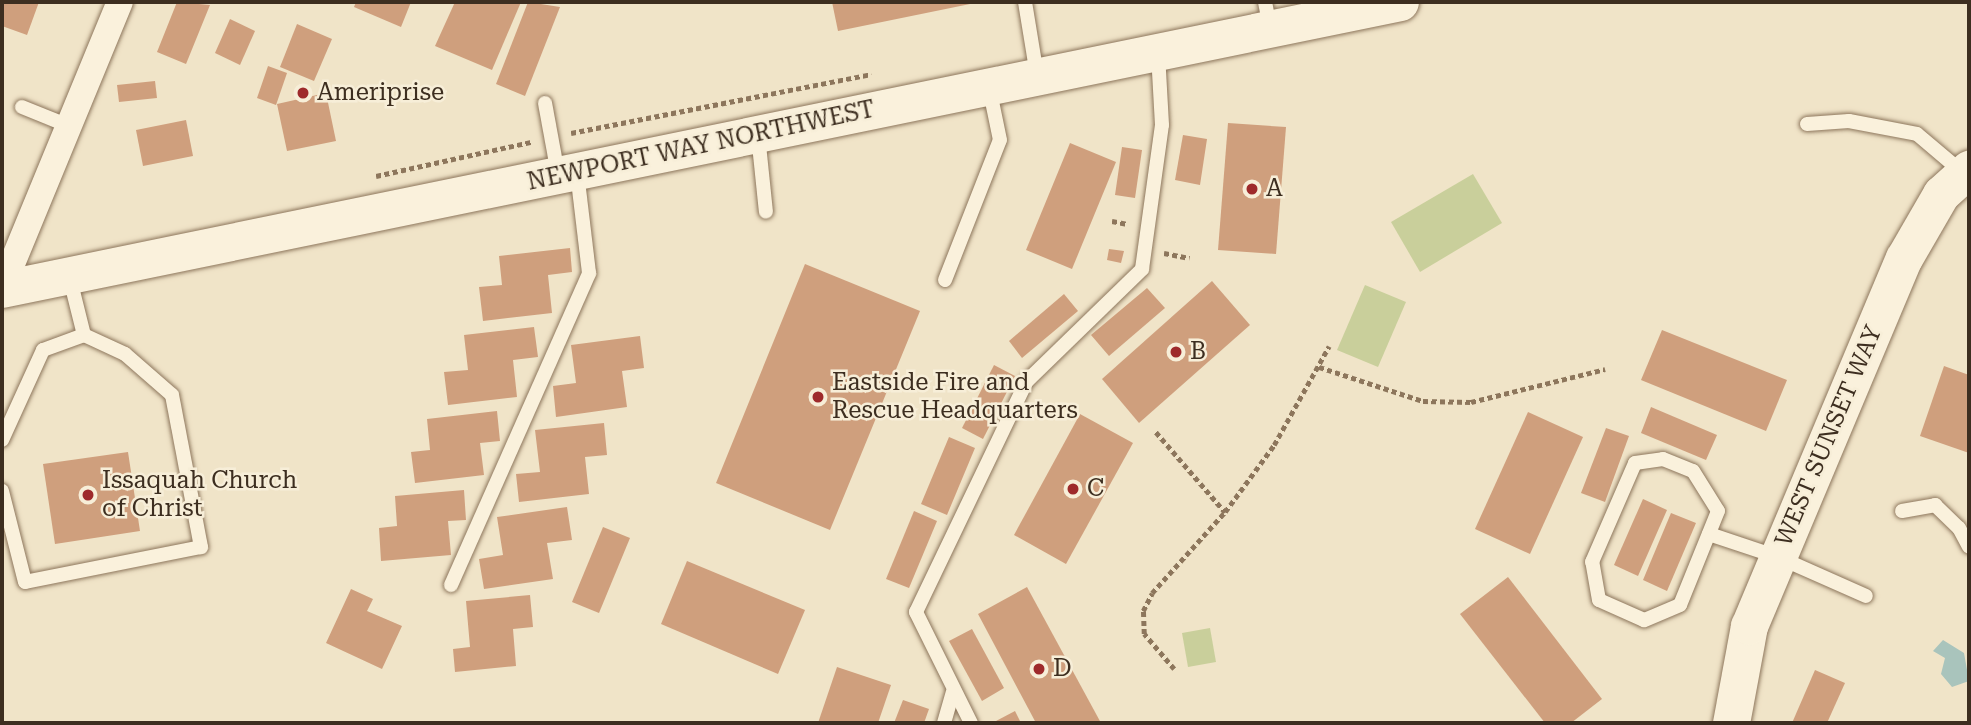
<!DOCTYPE html>
<style>
body{margin:0}
#map{position:relative;width:1971px;height:725px;overflow:hidden;background:#f0e4c8;font-family:"Roboto Serif",serif}
div>[style]{position:absolute}
[style*='--x']{left:calc(var(--x)*1px);top:calc(var(--y)*1px);width:calc(var(--w)*1px);rotate:calc(var(--a)*1deg)}
.green>*{inset:0;background:#c9cf9b}
.water>*{inset:0;background:#a9c4bc}
.building>*{inset:0;background:#cf9f7d}
.path>*{height:4.5px;margin-top:-2.25px;transform-origin:0;background:repeating-linear-gradient(90deg,#8d765c 0 5px,transparent 0 8.5px)}
.roads{filter:drop-shadow(0 0 2px #8d765c) drop-shadow(0 0 2px #8d765c)}
.lane>*{height:14px;margin:-7px;padding:0 7px;transform-origin:7px;border-radius:7px;background:#faf1dc}
.street>*{height:26px;margin:-13px;padding:0 13px;transform-origin:13px;border-radius:13px;background:#faf1dc}
.secondary>*{height:37px;margin:-18.5px;padding:0 18.5px;transform-origin:18.5px;border-radius:18.5px;background:#faf1dc}
.dots>*{width:19px;height:19px;translate:-50% -50%;box-sizing:border-box;border:4px solid #f7eed8;border-radius:50%}
span{translate:-50% -50%;white-space:nowrap;text-align:center;line-height:1.15;-webkit-text-stroke:5px #f7eed8;paint-order:stroke}
.poi-label{font-size:24px;color:#3d2e20}
.left{translate:0 -50%;text-align:left}
.street-label{font-size:24px;color:#3d2e20}
.frame{position:absolute;inset:0;border:4px solid #3d2e20;pointer-events:none}
</style>
<div id="map">
<div class="green">
<div style="clip-path:polygon(1473px 174px,1502px 223px,1420px 272px,1391px 222px)"></div>
<div style="clip-path:polygon(1365px 285px,1406px 302px,1378px 367px,1337px 350px)"></div>
<div style="clip-path:polygon(1210px 628px,1216px 662px,1188px 667px,1182px 633px)"></div>
</div>
<div class="water">
<div style="clip-path:polygon(1943px 640px,1964px 653px,1969px 681px,1952px 687px,1941px 674px,1945px 658px,1933px 651px)"></div>
</div>
<div class="building">
<div style="clip-path:polygon(2px 2px,39px 2px,27px 35px,2px 26px)"></div>
<div style="clip-path:polygon(177px 2px,210px 5px,186px 64px,157px 52px)"></div>
<div style="clip-path:polygon(356px 2px,411px 2px,401px 27px,354px 7px)"></div>
<div style="clip-path:polygon(455px 2px,521px 2px,492px 70px,435px 46px)"></div>
<div style="clip-path:polygon(528px 2px,560px 7px,525px 96px,496px 84px)"></div>
<div style="clip-path:polygon(832px 2px,975px 2px,975px 3px,838px 31px)"></div>
<div style="clip-path:polygon(230px 19px,255px 31px,240px 65px,215px 53px)"></div>
<div style="clip-path:polygon(297px 24px,332px 39px,314px 81px,280px 67px)"></div>
<div style="clip-path:polygon(268px 66px,287px 73px,276px 105px,257px 98px)"></div>
<div style="clip-path:polygon(155px 81px,157px 98px,119px 102px,117px 85px)"></div>
<div style="clip-path:polygon(326px 93px,336px 141px,287px 151px,277px 104px)"></div>
<div style="clip-path:polygon(186px 120px,193px 156px,143px 166px,136px 130px)"></div>
<div style="clip-path:polygon(1228px 123px,1286px 127px,1276px 254px,1218px 250px)"></div>
<div style="clip-path:polygon(1183px 135px,1207px 139px,1200px 185px,1175px 180px)"></div>
<div style="clip-path:polygon(1070px 143px,1116px 162px,1072px 269px,1026px 250px)"></div>
<div style="clip-path:polygon(1122px 147px,1142px 150px,1135px 198px,1115px 195px)"></div>
<div style="clip-path:polygon(570px 248px,572px 272px,548px 275px,552px 313px,483px 321px,479px 287px,502px 285px,499px 256px)"></div>
<div style="clip-path:polygon(1109px 249px,1124px 251px,1121px 263px,1107px 260px)"></div>
<div style="clip-path:polygon(805px 264px,920px 311px,830px 530px,716px 483px)"></div>
<div style="clip-path:polygon(1212px 281px,1250px 325px,1139px 423px,1102px 379px)"></div>
<div style="clip-path:polygon(1147px 288px,1165px 308px,1109px 356px,1091px 335px)"></div>
<div style="clip-path:polygon(1064px 294px,1078px 311px,1022px 358px,1009px 341px)"></div>
<div style="clip-path:polygon(534px 327px,538px 357px,513px 360px,517px 397px,448px 405px,444px 372px,468px 370px,464px 335px)"></div>
<div style="clip-path:polygon(1662px 330px,1787px 380px,1766px 431px,1641px 380px)"></div>
<div style="clip-path:polygon(640px 336px,644px 368px,622px 371px,627px 407px,556px 417px,553px 386px,576px 383px,571px 345px)"></div>
<div style="clip-path:polygon(994px 365px,1015px 376px,983px 439px,962px 428px)"></div>
<div style="clip-path:polygon(1944px 366px,1969px 375px,1969px 453px,1920px 436px)"></div>
<div style="clip-path:polygon(1651px 407px,1717px 435px,1706px 460px,1641px 433px)"></div>
<div style="clip-path:polygon(497px 411px,500px 441px,480px 443px,484px 475px,415px 483px,411px 452px,430px 450px,427px 419px)"></div>
<div style="clip-path:polygon(1528px 412px,1583px 437px,1530px 554px,1475px 529px)"></div>
<div style="clip-path:polygon(1080px 414px,1133px 443px,1066px 564px,1014px 535px)"></div>
<div style="clip-path:polygon(604px 423px,607px 455px,585px 457px,589px 494px,519px 502px,516px 474px,540px 472px,535px 430px)"></div>
<div style="clip-path:polygon(1606px 428px,1629px 436px,1605px 502px,1581px 493px)"></div>
<div style="clip-path:polygon(949px 437px,975px 448px,947px 515px,921px 504px)"></div>
<div style="clip-path:polygon(128px 452px,140px 531px,55px 544px,43px 464px)"></div>
<div style="clip-path:polygon(464px 490px,466px 520px,448px 521px,451px 555px,381px 561px,379px 528px,397px 526px,395px 496px)"></div>
<div style="clip-path:polygon(1643px 499px,1667px 510px,1638px 576px,1614px 565px)"></div>
<div style="clip-path:polygon(567px 507px,572px 540px,547px 543px,553px 579px,484px 589px,479px 559px,503px 555px,497px 517px)"></div>
<div style="clip-path:polygon(914px 511px,937px 521px,909px 588px,886px 579px)"></div>
<div style="clip-path:polygon(1671px 513px,1696px 523px,1667px 591px,1643px 580px)"></div>
<div style="clip-path:polygon(603px 527px,630px 538px,599px 613px,572px 602px)"></div>
<div style="clip-path:polygon(687px 561px,805px 610px,778px 674px,661px 624px)"></div>
<div style="clip-path:polygon(1508px 577px,1602px 699px,1571px 723px,1545px 723px,1460px 614px)"></div>
<div style="clip-path:polygon(1027px 587px,1101px 723px,1036px 723px,978px 614px)"></div>
<div style="clip-path:polygon(351px 589px,373px 599px,367px 611px,402px 626px,382px 669px,326px 643px)"></div>
<div style="clip-path:polygon(530px 595px,533px 627px,513px 629px,516px 666px,455px 672px,453px 649px,470px 647px,466px 601px)"></div>
<div style="clip-path:polygon(972px 629px,1004px 688px,982px 701px,949px 641px)"></div>
<div style="clip-path:polygon(837px 667px,891px 685px,878px 723px,818px 723px)"></div>
<div style="clip-path:polygon(1815px 670px,1845px 683px,1827px 723px,1792px 723px)"></div>
<div style="clip-path:polygon(903px 700px,929px 709px,924px 723px,894px 723px)"></div>
<div style="clip-path:polygon(1015px 711px,1021px 723px,997px 723px,996px 721px)"></div>
</div>
<div class="path">
<div style="--x:571;--y:133;--w:306;--a:-11.1"></div>
<div style="--x:376;--y:176;--w:159;--a:-12.4"></div>
<div style="--x:1112;--y:221;--w:16;--a:11"></div>
<div style="--x:1164;--y:253;--w:26;--a:11"></div>
<div style="--x:1319;--y:367;--w:109;--a:18.1"></div>
<div style="--x:1423;--y:401;--w:48;--a:1.2"></div>
<div style="--x:1471;--y:402;--w:138;--a:-13.8"></div>
<div style="--x:1156;--y:432;--w:106;--a:49.2"></div>
<div style="--x:1174;--y:669;--w:46;--a:-130.6"></div>
<div style="--x:1144;--y:634;--w:23;--a:-92"></div>
<div style="--x:1143;--y:611;--w:20;--a:-63"></div>
<div style="--x:1152;--y:593;--w:109;--a:-48"></div>
<div style="--x:1225;--y:512;--w:83;--a:-53.8"></div>
<div style="--x:1274;--y:445;--w:113;--a:-60.9"></div>
</div>
<div class="roads">
<div class="lane">
<div style="--x:1025;--y:2;--w:74;--a:80.7"></div>
<div style="--x:1265;--y:2;--w:25;--a:79"></div>
<div style="--x:545;--y:103;--w:72;--a:79.6"></div>
<div style="--x:22;--y:107;--w:51;--a:22"></div>
<div style="--x:1807;--y:124;--w:42;--a:-4.1"></div>
<div style="--x:1849;--y:121;--w:69;--a:10.8"></div>
<div style="--x:1917;--y:134;--w:59;--a:40.2"></div>
<div style="--x:758;--y:135;--w:77;--a:84.1"></div>
<div style="--x:69;--y:275;--w:62;--a:76"></div>
<div style="--x:945;--y:280;--w:150;--a:-68.6"></div>
<div style="--x:1000;--y:140;--w:54;--a:-101.7"></div>
<div style="--x:2;--y:440;--w:99;--a:-65.5"></div>
<div style="--x:43;--y:350;--w:44;--a:-20.1"></div>
<div style="--x:84;--y:335;--w:45;--a:24.9"></div>
<div style="--x:125;--y:354;--w:62;--a:41.1"></div>
<div style="--x:172;--y:395;--w:155;--a:79.2"></div>
<div style="--x:201;--y:547;--w:179;--a:168.8"></div>
<div style="--x:25;--y:582;--w:94;--a:-104.2"></div>
<div style="--x:1663;--y:459;--w:32;--a:22"></div>
<div style="--x:1693;--y:471;--w:47;--a:58"></div>
<div style="--x:1718;--y:511;--w:101;--a:112"></div>
<div style="--x:1680;--y:605;--w:39;--a:157"></div>
<div style="--x:1644;--y:620;--w:49;--a:-156"></div>
<div style="--x:1599;--y:600;--w:39;--a:-100"></div>
<div style="--x:1592;--y:562;--w:108;--a:-66.5"></div>
<div style="--x:1635;--y:463;--w:28;--a:-8"></div>
<div style="--x:1902;--y:511;--w:34;--a:-10"></div>
<div style="--x:1935;--y:505;--w:33;--a:44"></div>
<div style="--x:1959;--y:528;--w:21;--a:62"></div>
<div style="--x:1709;--y:534;--w:73;--a:18.4"></div>
<div style="--x:1778;--y:557;--w:96;--a:23.9"></div>
<div style="--x:451;--y:585;--w:341;--a:-66.1"></div>
<div style="--x:589;--y:273;--w:102;--a:-96.8"></div>
<div style="--x:944;--y:723;--w:32;--a:-74"></div>
<div style="--x:971;--y:723;--w:124;--a:-116.4"></div>
<div style="--x:916;--y:612;--w:255;--a:-64.4"></div>
<div style="--x:1026;--y:382;--w:162;--a:-44.2"></div>
<div style="--x:1142;--y:269;--w:145;--a:-82.1"></div>
<div style="--x:1162;--y:125;--w:72;--a:-93.2"></div>
</div>
<div class="street">
<div style="--x:2;--y:288;--w:309;--a:-67.6"></div>
</div>
<div class="secondary">
<div style="--x:2;--y:289;--w:1427;--a:-11.6"></div>
<div style="--x:1731;--y:723;--w:99;--a:-79.5"></div>
<div style="--x:1749;--y:626;--w:399;--a:-67.2"></div>
<div style="--x:1904;--y:258;--w:74;--a:-60"></div>
<div style="--x:1941;--y:194;--w:38;--a:-42"></div>
</div>
</div>
<div class="dots">
<div style="left:303px;top:93px;background:#9e2a2b"></div>
<div style="left:1252px;top:189px;background:#9e2a2b"></div>
<div style="left:1176px;top:352px;background:#9e2a2b"></div>
<div style="left:818px;top:397px;background:#9e2a2b"></div>
<div style="left:1073px;top:489px;background:#9e2a2b"></div>
<div style="left:88px;top:495px;background:#9e2a2b"></div>
<div style="left:1039px;top:669px;background:#9e2a2b"></div>
</div>
<div class="poi-label">
<span class="left" style="left:317px;top:93px">Ameriprise</span>
<span class="left" style="left:1266px;top:189px">A</span>
<span class="left" style="left:1190px;top:352px">B</span>
<span class="left" style="left:832px;top:397px">Eastside Fire and<br>Rescue Headquarters</span>
<span class="left" style="left:102px;top:495px">Issaquah Church<br>of Christ</span>
<span class="left" style="left:1087px;top:489px">C</span>
<span class="left" style="left:1053px;top:669px">D</span>
</div>
<div class="street-label">
<span style="left:701px;top:146px;rotate:-12deg">NEWPORT WAY NORTHWEST</span>
<span style="left:1829px;top:436px;rotate:-67deg">WEST SUNSET WAY</span>
</div>
<div class="frame"></div>
</div>
